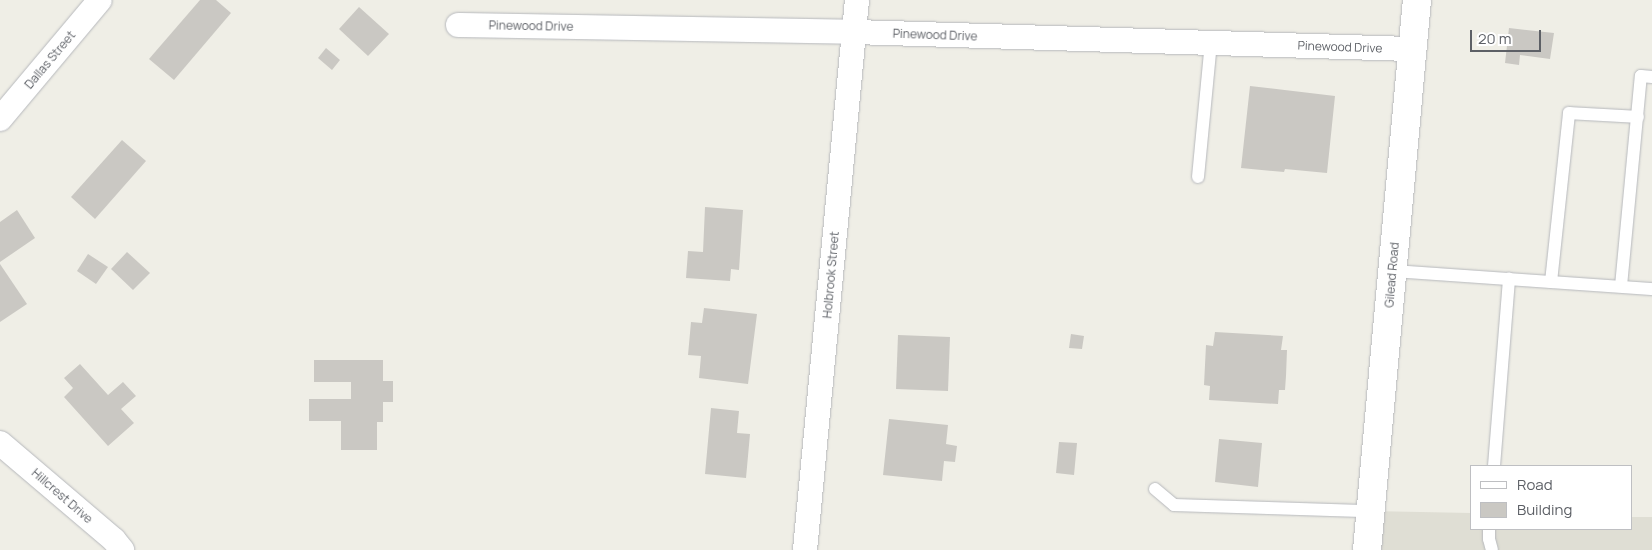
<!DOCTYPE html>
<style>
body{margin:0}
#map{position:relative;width:1652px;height:550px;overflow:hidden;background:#efeee6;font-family:Manrope,sans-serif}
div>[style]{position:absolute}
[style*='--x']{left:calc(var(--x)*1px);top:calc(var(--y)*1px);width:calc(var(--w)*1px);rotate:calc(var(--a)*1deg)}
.education>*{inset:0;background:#dfded4}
.building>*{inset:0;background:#cac8c3}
.roads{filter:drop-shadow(0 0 1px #b6b8bc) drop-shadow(0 0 1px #b6b8bc)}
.service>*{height:12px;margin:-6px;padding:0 6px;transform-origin:6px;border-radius:6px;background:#fff}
.minor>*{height:24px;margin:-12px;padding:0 12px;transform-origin:12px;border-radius:12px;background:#fff}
.secondary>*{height:28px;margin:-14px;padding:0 14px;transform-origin:14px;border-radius:14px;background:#fff}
span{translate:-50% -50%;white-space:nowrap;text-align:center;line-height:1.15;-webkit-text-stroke:5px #fff;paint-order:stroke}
.street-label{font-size:12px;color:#5d6066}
.legend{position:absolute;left:1470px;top:465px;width:162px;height:65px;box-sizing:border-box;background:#fff;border:1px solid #bebfc2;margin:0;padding:6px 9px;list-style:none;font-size:15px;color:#5d6066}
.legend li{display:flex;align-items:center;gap:10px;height:25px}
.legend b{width:25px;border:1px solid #bebfc2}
.scale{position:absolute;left:1470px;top:30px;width:71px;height:22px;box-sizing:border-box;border:2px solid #5d6066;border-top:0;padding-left:6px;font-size:15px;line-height:18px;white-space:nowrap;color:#5d6066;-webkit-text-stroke:4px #fff;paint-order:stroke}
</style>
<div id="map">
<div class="education">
<div style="clip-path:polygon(1370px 511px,1471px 513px,1471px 529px,1631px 529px,1631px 517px,1652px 517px,1652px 550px,1367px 550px)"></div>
</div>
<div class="building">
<div style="clip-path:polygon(200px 0,216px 0,231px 13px,174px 80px,149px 59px)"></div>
<div style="clip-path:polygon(359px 7px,389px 34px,368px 56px,339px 29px)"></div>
<div style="clip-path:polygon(1509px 28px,1554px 33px,1550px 59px,1520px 55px,1519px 65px,1505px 63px)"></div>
<div style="clip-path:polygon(326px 48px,340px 60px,332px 70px,318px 58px)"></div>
<div style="clip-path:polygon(1250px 86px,1335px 96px,1327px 173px,1285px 169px,1284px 172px,1241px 168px)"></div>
<div style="clip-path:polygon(122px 140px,146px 161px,95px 219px,71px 197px)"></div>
<div style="clip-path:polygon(705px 207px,743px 210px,739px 270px,731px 269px,730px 281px,686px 278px,688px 251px,703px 252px)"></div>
<div style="clip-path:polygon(17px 210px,35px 238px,0 262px,0 222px)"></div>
<div style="clip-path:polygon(127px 252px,150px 273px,133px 290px,111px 269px)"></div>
<div style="clip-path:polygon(88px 254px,108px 267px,96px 284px,77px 271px)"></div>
<div style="clip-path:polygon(0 264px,27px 304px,0 322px)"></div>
<div style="clip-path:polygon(704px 308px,757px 314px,748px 384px,699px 378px,701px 356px,688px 355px,691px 322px,702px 323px)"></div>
<div style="clip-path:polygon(1215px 332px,1283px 336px,1281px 350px,1287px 350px,1286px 376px,1285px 390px,1279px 390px,1278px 404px,1209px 400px,1210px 386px,1204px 385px,1206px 345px,1213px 346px)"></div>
<div style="clip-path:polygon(1071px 334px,1084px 336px,1082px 349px,1069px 348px)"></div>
<div style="clip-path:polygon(898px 335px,950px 337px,948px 391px,896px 389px)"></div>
<div style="clip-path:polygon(314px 360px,383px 360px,383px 381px,393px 381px,393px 402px,383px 402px,383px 422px,377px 422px,377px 450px,341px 450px,341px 421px,309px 421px,309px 399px,351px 399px,351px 382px,314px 382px)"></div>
<div style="clip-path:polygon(80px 364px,108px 395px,123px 382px,136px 396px,121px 409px,134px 423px,108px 446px,64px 397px,73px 388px,64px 378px)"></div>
<div style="clip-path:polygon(711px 408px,739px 411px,737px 433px,750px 434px,746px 478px,705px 474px)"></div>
<div style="clip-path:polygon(889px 419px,948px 425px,946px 444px,957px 446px,955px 462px,944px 461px,942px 481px,883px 475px)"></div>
<div style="clip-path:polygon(1219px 439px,1262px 443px,1258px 487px,1215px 482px)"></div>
<div style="clip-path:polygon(1059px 442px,1077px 443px,1074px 475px,1056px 473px)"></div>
</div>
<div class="roads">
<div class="service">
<div style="--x:1198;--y:177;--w:135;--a:-84.5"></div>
<div style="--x:1392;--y:271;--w:261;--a:4"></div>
<div style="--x:1551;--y:282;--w:170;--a:-83.9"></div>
<div style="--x:1569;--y:113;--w:69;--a:3.3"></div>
<div style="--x:1621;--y:286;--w:211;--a:-84.6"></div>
<div style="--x:1641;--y:76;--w:11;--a:5"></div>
<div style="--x:1494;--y:466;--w:188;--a:-85.4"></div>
<div style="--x:1155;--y:489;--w:25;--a:40"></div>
<div style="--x:1174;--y:505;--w:196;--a:1.8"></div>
<div style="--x:1489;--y:529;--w:10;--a:90"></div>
<div style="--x:1489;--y:539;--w:11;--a:75"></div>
</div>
<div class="minor">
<div style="--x:458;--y:25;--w:396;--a:1"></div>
<div style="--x:854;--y:32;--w:558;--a:1.75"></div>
<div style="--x:0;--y:119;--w:155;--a:-50"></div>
<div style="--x:0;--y:443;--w:150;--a:40.4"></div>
<div style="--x:114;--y:540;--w:13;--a:51"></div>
<div style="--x:805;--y:550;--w:552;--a:-84.6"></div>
</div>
<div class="secondary">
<div style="--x:1367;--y:550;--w:552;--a:-84.81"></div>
</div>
</div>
<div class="street-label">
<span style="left:531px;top:26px;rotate:1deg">Pinewood Drive</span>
<span style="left:935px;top:35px;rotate:2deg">Pinewood Drive</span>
<span style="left:1340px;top:47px;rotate:2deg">Pinewood Drive</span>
<span style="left:50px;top:60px;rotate:-50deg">Dallas Street</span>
<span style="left:831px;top:275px;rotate:-85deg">Holbrook Street</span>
<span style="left:1392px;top:275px;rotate:-85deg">Gilead Road</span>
<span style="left:62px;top:496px;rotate:41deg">Hillcrest Drive</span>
</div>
<ul class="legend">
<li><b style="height:6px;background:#fff"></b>Road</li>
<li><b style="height:14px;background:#cac8c3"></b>Building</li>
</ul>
<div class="scale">20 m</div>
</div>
